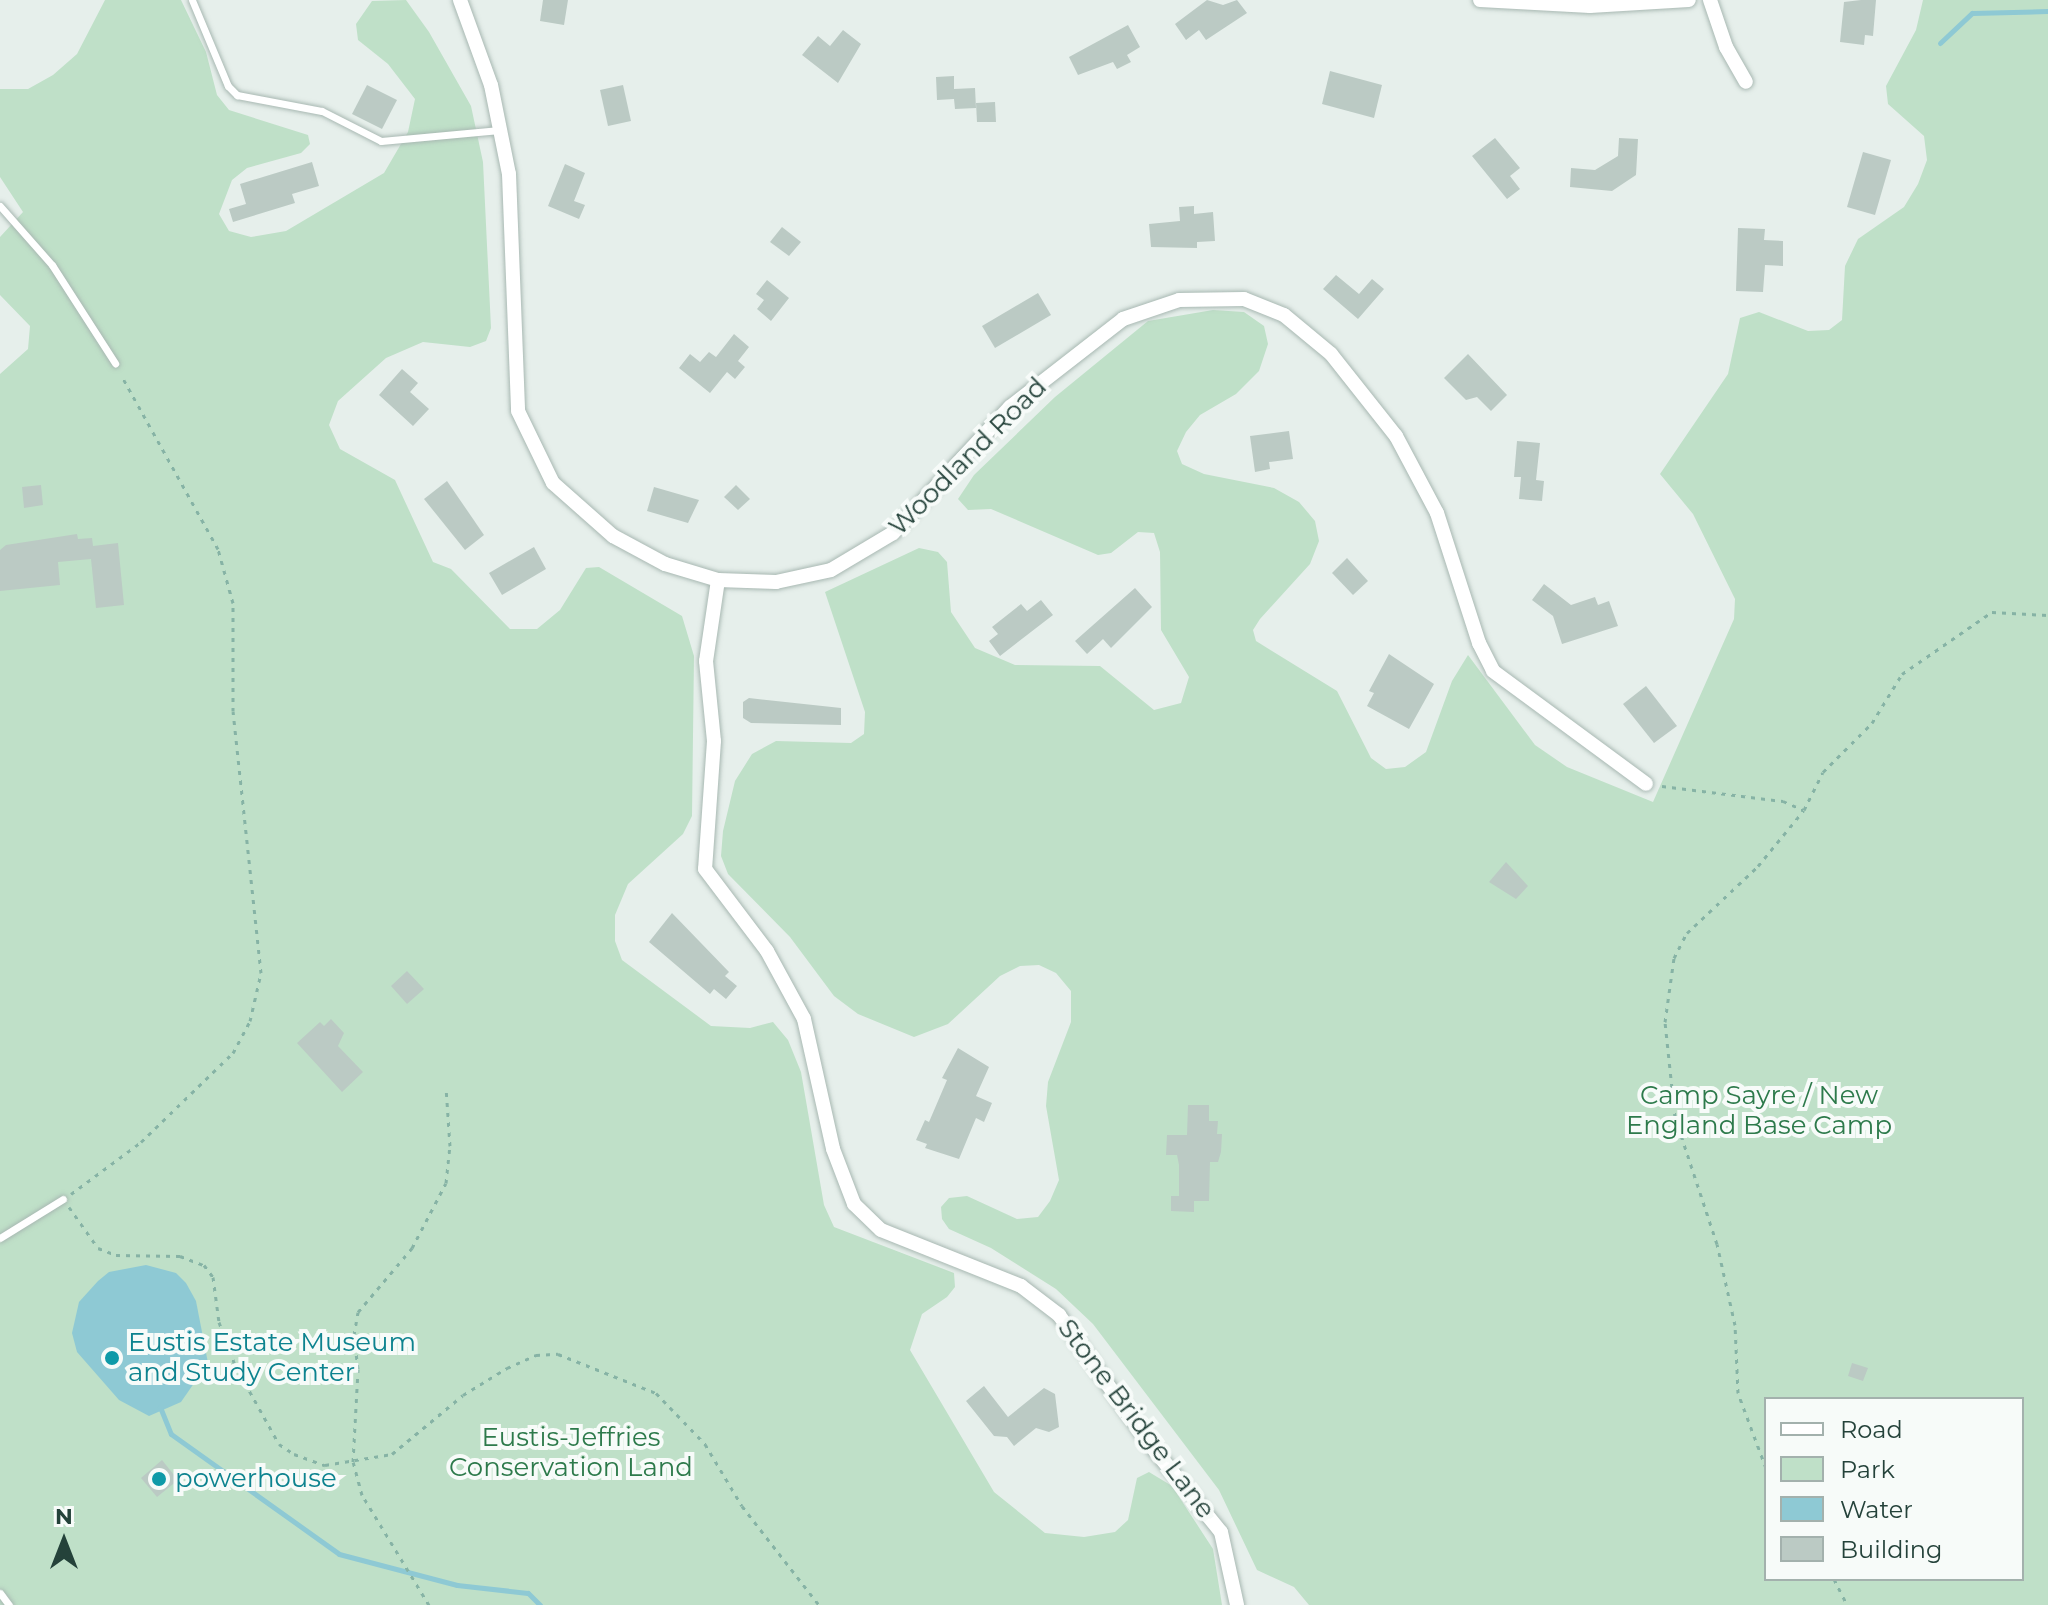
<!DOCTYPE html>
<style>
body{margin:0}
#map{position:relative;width:2048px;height:1605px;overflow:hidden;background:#e6efeb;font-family:Montserrat,sans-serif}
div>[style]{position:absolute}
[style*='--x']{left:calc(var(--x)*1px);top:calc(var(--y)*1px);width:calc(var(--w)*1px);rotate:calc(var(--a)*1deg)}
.green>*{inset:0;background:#bfe0c8}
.water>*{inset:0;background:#8ec9d4}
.stream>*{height:5px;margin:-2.5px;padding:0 2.5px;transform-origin:2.5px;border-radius:2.5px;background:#8ec9d4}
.building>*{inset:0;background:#bbcac4}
.path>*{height:3px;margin-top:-1.5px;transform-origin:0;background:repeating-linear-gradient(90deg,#86b3a5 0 4px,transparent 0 10px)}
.roads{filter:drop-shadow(0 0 2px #a8b8b2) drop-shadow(0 0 2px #a8b8b2)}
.lane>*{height:7px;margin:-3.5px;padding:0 3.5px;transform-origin:3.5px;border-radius:3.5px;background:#fff}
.street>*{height:14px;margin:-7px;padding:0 7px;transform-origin:7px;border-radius:7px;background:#fff}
.dots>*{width:22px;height:22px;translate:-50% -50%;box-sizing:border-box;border:4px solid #f7fbf9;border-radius:50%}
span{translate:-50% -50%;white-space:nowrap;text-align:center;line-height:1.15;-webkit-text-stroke:8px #f7fbf9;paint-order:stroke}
.street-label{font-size:26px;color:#24423a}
.park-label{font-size:26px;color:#2d7a4b}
.culture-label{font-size:26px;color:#0d838f}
.left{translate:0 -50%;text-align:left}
.legend{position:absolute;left:1764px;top:1397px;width:260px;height:184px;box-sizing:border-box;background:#f7fbf9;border:2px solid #a3b1ad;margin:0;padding:10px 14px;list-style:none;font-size:24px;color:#24423a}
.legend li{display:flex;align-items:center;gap:16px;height:40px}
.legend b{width:40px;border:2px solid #a3b1ad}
.north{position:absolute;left:24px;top:1501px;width:80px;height:80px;-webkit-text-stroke:6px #f7fbf9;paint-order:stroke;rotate:0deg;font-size:22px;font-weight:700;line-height:32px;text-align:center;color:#24423a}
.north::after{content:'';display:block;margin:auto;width:28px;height:36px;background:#24423a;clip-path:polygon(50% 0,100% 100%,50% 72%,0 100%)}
</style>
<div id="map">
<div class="green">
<div style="clip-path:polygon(105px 0,181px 0,206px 52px,217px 95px,229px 110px,308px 135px,310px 144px,301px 153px,247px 168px,232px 180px,219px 214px,229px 231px,251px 237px,286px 231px,384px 173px,408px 132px,415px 99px,388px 64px,358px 40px,356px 24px,372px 1px,406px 0,429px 32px,471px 106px,483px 162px,491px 328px,486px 341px,470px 347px,423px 342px,386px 358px,338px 401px,329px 425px,340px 449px,395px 480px,433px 562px,451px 569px,510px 629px,537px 629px,560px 610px,586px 568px,599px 567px,682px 616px,694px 656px,692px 816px,683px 834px,628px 884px,615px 915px,615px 941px,622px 960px,711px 1026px,750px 1028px,773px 1022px,788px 1040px,801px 1072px,824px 1205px,834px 1227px,954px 1273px,955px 1287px,947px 1297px,922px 1314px,910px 1350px,994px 1492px,1045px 1533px,1084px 1537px,1115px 1532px,1128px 1520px,1137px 1478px,1149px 1472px,1172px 1486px,1213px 1549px,1222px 1605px,0 1605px,0 374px,28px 349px,30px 326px,0 295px,0 237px,23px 212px,0 177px,0 89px,28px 89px,53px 75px,77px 54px)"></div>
<div style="clip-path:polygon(evenodd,1923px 0,2048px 0,2048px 1605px,1309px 1605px,1294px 1587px,1257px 1570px,1219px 1490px,1093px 1324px,1056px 1289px,991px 1248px,949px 1229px,942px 1219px,941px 1207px,949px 1198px,967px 1196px,1017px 1219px,1038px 1217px,1050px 1201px,1059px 1180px,1046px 1106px,1048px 1082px,1071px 1022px,1071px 991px,1056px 973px,1039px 965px,1020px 966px,1000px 976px,948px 1024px,914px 1037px,858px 1014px,834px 996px,790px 937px,728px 874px,721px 856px,723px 831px,735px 781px,752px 754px,776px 741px,851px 743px,864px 734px,865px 712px,825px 592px,919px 548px,938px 552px,947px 562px,951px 612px,975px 648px,1015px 665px,1100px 666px,1154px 710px,1181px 703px,1189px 677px,1161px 630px,1160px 552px,1154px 533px,1138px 532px,1111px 553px,1098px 555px,991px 509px,968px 510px,958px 499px,974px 475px,1055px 397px,1148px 321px,1213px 310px,1244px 312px,1264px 326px,1268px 344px,1259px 371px,1236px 394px,1200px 415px,1186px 432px,1177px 451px,1182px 464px,1204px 474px,1274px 488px,1299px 502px,1315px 521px,1319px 541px,1310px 564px,1260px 619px,1253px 630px,1256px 641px,1337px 691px,1371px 758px,1386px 769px,1405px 767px,1426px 752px,1452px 681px,1468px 655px,1535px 745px,1567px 767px,1653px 802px,1734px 619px,1735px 599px,1693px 514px,1660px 474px,1728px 374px,1740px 318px,1759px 312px,1808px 331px,1829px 330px,1842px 320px,1845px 266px,1858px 239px,1904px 207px,1918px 184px,1927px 160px,1924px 136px,1888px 104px,1886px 86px,1916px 30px,1923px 0,1766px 1399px,2022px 1399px,2022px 1579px,1766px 1579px,1766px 1399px)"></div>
</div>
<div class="water">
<div style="clip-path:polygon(146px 1265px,176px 1273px,186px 1283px,196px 1301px,208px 1363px,181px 1402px,149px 1416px,119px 1400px,77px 1352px,72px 1333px,79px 1302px,98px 1281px,109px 1272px)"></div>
</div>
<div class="stream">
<div style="--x:1940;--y:43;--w:44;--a:-43.2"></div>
<div style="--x:1972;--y:13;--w:76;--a:-1.5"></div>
<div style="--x:160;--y:1407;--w:29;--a:68"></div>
<div style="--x:171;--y:1434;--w:206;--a:35.5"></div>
<div style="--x:339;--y:1554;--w:122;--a:14.7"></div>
<div style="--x:457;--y:1585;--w:71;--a:6.4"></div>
<div style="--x:528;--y:1593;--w:17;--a:45"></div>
</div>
<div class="building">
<div style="clip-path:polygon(543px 0,568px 0,564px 25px,540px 21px)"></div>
<div style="clip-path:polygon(1207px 0,1223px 5px,1237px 0,1247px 13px,1206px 40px,1199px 30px,1186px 40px,1175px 24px)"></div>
<div style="clip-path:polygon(1861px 0,1876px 0,1873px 36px,1865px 35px,1864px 45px,1840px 42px,1844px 2px)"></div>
<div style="clip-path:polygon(1128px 25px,1140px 47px,1127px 55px,1131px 62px,1117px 69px,1113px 62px,1078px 75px,1069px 57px)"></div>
<div style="clip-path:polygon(843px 30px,861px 44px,838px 83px,802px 55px,818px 36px,830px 46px)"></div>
<div style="clip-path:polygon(1330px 71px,1382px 85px,1374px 118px,1322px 104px)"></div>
<div style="clip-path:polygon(954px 76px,954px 89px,975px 88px,976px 108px,955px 109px,954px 99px,937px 100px,936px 77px)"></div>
<div style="clip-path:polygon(367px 85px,397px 100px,382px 129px,352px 114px)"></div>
<div style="clip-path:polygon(623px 85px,631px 121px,608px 126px,600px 90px)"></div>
<div style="clip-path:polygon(995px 102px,996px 122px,977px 122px,976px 103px)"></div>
<div style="clip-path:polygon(1495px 138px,1520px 168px,1510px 176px,1520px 189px,1507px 199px,1472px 156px)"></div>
<div style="clip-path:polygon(1619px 138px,1638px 139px,1636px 175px,1612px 191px,1570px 187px,1571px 168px,1595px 170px,1618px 156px)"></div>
<div style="clip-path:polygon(1863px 152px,1891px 160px,1875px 215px,1847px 207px)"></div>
<div style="clip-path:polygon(312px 162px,319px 186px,292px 194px,295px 203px,233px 222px,229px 209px,246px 204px,240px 184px)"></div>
<div style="clip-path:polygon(565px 164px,585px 173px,574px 201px,585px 205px,579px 219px,548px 206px)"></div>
<div style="clip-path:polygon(1194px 206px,1194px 214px,1213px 212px,1215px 241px,1197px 242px,1197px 248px,1151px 247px,1149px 224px,1180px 221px,1179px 207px)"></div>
<div style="clip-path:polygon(782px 227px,801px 242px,789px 256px,770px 242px)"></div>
<div style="clip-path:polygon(1738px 228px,1765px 229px,1764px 240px,1783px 241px,1783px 266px,1765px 265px,1763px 292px,1736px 291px)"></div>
<div style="clip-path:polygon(1336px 275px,1359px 294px,1372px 279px,1384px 289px,1358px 319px,1323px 289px)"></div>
<div style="clip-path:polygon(767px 280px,789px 298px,771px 321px,757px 309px,764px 300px,756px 294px)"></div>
<div style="clip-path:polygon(1038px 293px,1051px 315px,995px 348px,982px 326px)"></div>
<div style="clip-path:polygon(734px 334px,749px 347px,738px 361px,745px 367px,735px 379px,727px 372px,710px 393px,679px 368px,690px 354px,700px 362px,709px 352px,716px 357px)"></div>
<div style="clip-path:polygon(1468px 354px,1507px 395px,1491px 411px,1477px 397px,1466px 400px,1444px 378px)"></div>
<div style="clip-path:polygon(402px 369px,418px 383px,410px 392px,429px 409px,413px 426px,379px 395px)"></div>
<div style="clip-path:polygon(1289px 431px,1293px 459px,1269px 462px,1270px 469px,1255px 472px,1250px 436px)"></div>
<div style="clip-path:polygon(1517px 441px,1540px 443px,1536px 480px,1544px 481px,1542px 501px,1519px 499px,1521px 477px,1514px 477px)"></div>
<div style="clip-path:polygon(447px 481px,484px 535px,465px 550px,424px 499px)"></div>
<div style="clip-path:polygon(41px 485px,43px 505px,24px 508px,22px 487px)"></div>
<div style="clip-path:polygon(736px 485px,750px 499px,738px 510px,724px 497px)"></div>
<div style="clip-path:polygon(654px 487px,699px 500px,688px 523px,647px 511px)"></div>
<div style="clip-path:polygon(77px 534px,78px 539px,92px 538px,93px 546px,118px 543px,124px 605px,96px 608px,91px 559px,58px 562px,60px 585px,0 591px,0 550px,6px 545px)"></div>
<div style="clip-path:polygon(534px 547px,546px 569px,502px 595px,489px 573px)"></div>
<div style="clip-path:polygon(1347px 558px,1368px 581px,1353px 595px,1332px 573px)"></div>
<div style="clip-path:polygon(1544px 584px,1571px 605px,1595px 597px,1598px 605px,1609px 601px,1618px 626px,1562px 644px,1553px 616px,1532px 600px)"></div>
<div style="clip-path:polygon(1135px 588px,1152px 607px,1111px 648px,1103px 639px,1087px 654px,1075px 641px)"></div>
<div style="clip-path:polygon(1041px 600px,1053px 615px,1000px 656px,989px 641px,998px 634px,992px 627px,1021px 604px,1027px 611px)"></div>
<div style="clip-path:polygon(1389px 654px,1434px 684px,1409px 729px,1367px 706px,1374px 693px,1369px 691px)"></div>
<div style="clip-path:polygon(1646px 686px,1677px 726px,1654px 743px,1623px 704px)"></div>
<div style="clip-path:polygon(749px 698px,841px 708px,841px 725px,751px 723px,743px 718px,743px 702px)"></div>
<div style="clip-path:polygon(1506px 862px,1528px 886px,1516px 899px,1489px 882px)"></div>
<div style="clip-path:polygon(672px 913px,729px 972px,725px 976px,737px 986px,726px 999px,714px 989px,710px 994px,649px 942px)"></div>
<div style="clip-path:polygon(407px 971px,424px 989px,407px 1004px,391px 986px)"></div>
<div style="clip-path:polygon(331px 1019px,344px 1033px,338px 1046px,363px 1072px,342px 1092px,297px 1043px,320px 1022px,324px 1026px)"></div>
<div style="clip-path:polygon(958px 1048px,989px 1067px,976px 1096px,992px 1103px,984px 1122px,976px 1118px,959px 1159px,925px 1148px,927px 1144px,916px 1140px,925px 1120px,929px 1122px,947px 1080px,942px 1078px)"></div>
<div style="clip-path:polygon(1188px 1105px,1209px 1105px,1209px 1121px,1218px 1121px,1217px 1134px,1222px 1134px,1221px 1152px,1218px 1162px,1210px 1162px,1209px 1201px,1194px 1201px,1194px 1212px,1171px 1211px,1171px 1196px,1179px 1196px,1179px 1165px,1177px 1155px,1166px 1155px,1167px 1135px,1187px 1135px)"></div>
<div style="clip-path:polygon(1852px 1363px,1868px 1368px,1863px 1381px,1848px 1376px)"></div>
<div style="clip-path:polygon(984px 1386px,1008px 1417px,1044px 1388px,1055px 1394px,1059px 1427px,1049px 1432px,1036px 1428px,1014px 1446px,1007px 1437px,994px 1436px,966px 1401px)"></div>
<div style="clip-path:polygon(162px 1460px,178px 1480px,157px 1497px,141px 1478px)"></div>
</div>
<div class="path">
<div style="--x:1662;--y:786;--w:122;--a:7.1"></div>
<div style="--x:1783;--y:801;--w:22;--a:24"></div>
<div style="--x:71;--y:1194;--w:87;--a:-36.6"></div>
<div style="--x:141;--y:1142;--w:128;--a:-44.1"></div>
<div style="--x:233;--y:1053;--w:36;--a:-62"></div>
<div style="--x:250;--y:1021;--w:49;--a:-77.1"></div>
<div style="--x:261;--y:973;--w:263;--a:-96.1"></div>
<div style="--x:233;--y:711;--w:108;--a:-90"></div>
<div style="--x:233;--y:603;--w:56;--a:-105.5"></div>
<div style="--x:218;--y:549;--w:199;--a:-119.1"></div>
<div style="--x:69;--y:1207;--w:50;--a:54.7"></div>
<div style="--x:98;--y:1248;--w:19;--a:21"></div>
<div style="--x:116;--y:1255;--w:64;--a:0.9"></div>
<div style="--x:180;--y:1256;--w:26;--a:21"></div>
<div style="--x:204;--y:1265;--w:15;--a:53"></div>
<div style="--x:213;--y:1277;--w:45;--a:82.4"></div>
<div style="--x:219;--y:1322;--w:46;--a:69.6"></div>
<div style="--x:235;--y:1365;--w:90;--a:60.9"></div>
<div style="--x:279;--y:1444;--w:18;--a:34"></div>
<div style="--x:294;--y:1454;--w:33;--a:20"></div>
<div style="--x:325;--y:1465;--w:68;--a:-9.3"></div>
<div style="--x:392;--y:1454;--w:92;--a:-39.7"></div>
<div style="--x:463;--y:1395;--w:52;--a:-31.5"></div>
<div style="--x:507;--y:1368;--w:32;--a:-24"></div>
<div style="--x:536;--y:1355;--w:22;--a:-3"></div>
<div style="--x:558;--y:1354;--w:105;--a:21.7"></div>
<div style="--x:656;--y:1393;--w:71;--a:46.1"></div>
<div style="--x:705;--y:1444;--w:72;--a:59.2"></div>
<div style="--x:742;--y:1506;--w:125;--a:52.1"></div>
<div style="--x:1766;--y:1468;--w:80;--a:-110.5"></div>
<div style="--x:1738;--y:1393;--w:68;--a:-92.5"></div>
<div style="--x:1735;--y:1325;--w:83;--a:-102.5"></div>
<div style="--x:1717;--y:1244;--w:134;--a:-108.3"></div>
<div style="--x:1675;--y:1117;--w:96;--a:-96"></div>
<div style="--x:1665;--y:1022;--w:65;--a:-82"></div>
<div style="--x:1674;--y:958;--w:28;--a:-63"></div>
<div style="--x:1687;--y:933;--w:98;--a:-43.3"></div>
<div style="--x:1758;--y:866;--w:72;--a:-50.6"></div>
<div style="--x:1804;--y:810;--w:42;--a:-63.4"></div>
<div style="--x:1823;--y:772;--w:69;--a:-45"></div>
<div style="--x:1872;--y:723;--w:57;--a:-58.5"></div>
<div style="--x:1902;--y:674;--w:109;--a:-34.6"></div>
<div style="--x:1992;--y:612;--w:56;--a:3.1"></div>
<div style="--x:1834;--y:1579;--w:29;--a:63"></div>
<div style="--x:429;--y:1605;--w:129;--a:-121.3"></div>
<div style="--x:362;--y:1495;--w:34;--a:-105"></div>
<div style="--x:353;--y:1462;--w:93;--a:-86.9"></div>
<div style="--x:358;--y:1369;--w:34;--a:-97"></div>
<div style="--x:354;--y:1335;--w:23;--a:-80"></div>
<div style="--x:358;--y:1312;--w:84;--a:-49.8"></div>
<div style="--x:412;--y:1248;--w:73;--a:-62.4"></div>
<div style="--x:446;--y:1183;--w:37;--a:-84"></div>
<div style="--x:450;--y:1146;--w:58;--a:-93.9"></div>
</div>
<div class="roads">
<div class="lane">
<div style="--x:192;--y:0;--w:93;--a:67.3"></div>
<div style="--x:228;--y:86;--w:13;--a:45"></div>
<div style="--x:237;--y:95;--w:86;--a:10.7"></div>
<div style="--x:322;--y:111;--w:66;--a:27"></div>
<div style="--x:381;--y:141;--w:119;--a:-5.3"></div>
<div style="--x:0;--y:206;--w:79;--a:48.6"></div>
<div style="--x:52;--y:265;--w:117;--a:57.3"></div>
<div style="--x:0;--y:1238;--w:74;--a:-31.8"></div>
<div style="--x:0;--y:1593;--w:15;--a:53"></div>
</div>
<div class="street">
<div style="--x:460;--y:0;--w:90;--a:70"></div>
<div style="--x:491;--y:85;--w:91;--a:78.6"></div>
<div style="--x:509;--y:174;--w:237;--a:87.8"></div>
<div style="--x:518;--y:411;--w:80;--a:64.1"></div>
<div style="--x:553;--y:483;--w:80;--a:41.5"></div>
<div style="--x:613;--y:536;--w:59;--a:28.3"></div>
<div style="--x:665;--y:564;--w:55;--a:16.8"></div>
<div style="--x:718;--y:580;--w:58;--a:2"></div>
<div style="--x:776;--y:582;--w:56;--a:-12.3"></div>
<div style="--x:831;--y:570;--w:72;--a:-30.8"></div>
<div style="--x:893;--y:533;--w:172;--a:-47.1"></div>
<div style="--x:1010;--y:407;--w:143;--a:-37.9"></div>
<div style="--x:1123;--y:319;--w:59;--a:-18.7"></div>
<div style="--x:1179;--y:300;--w:65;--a:-0.9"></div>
<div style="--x:1244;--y:299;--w:43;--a:21.8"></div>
<div style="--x:1284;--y:315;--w:61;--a:39.7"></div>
<div style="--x:1331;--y:354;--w:105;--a:51.6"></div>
<div style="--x:1396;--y:436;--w:87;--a:62"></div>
<div style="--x:1437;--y:513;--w:137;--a:72.1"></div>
<div style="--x:1479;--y:643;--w:31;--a:63"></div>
<div style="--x:1493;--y:671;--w:190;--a:36.4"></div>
<div style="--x:1480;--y:0;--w:110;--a:3.1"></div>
<div style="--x:1590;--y:6;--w:99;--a:-3.5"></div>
<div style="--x:1710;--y:0;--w:50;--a:71.2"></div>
<div style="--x:1726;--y:47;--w:40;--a:60.3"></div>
<div style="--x:718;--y:580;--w:82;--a:98.4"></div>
<div style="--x:706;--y:661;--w:80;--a:84.3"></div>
<div style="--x:714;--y:741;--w:128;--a:94"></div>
<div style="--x:705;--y:869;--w:103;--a:52.9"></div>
<div style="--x:767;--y:951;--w:77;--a:61.4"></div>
<div style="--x:804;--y:1019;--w:133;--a:77.4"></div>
<div style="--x:833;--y:1149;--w:59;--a:69.1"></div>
<div style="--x:854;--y:1204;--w:37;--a:44"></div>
<div style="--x:881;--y:1230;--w:151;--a:21.8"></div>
<div style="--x:1021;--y:1286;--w:48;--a:37.3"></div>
<div style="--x:1059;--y:1315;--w:155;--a:55"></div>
<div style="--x:1148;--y:1442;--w:116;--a:51"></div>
<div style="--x:1221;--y:1532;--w:75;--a:77.6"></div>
</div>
</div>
<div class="dots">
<div style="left:112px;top:1358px;background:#0f9aa8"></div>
<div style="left:159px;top:1479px;background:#0f9aa8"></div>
</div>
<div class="street-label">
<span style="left:968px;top:457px;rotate:-45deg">Woodland Road</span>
<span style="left:1136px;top:1419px;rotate:53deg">Stone Bridge Lane</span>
</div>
<div class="park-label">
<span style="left:1759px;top:1111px">Camp Sayre / New<br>England Base Camp</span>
<span style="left:571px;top:1453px">Eustis-Jeffries<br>Conservation Land</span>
</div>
<div class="culture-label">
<span class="left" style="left:128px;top:1358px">Eustis Estate Museum<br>and Study Center</span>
<span class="left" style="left:175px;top:1479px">powerhouse</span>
</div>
<ul class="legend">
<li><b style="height:10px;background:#fff"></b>Road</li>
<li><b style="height:22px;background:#bfe0c8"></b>Park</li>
<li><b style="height:22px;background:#8ec9d4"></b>Water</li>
<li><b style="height:22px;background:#bbcac4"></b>Building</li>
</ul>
<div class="north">N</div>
</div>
